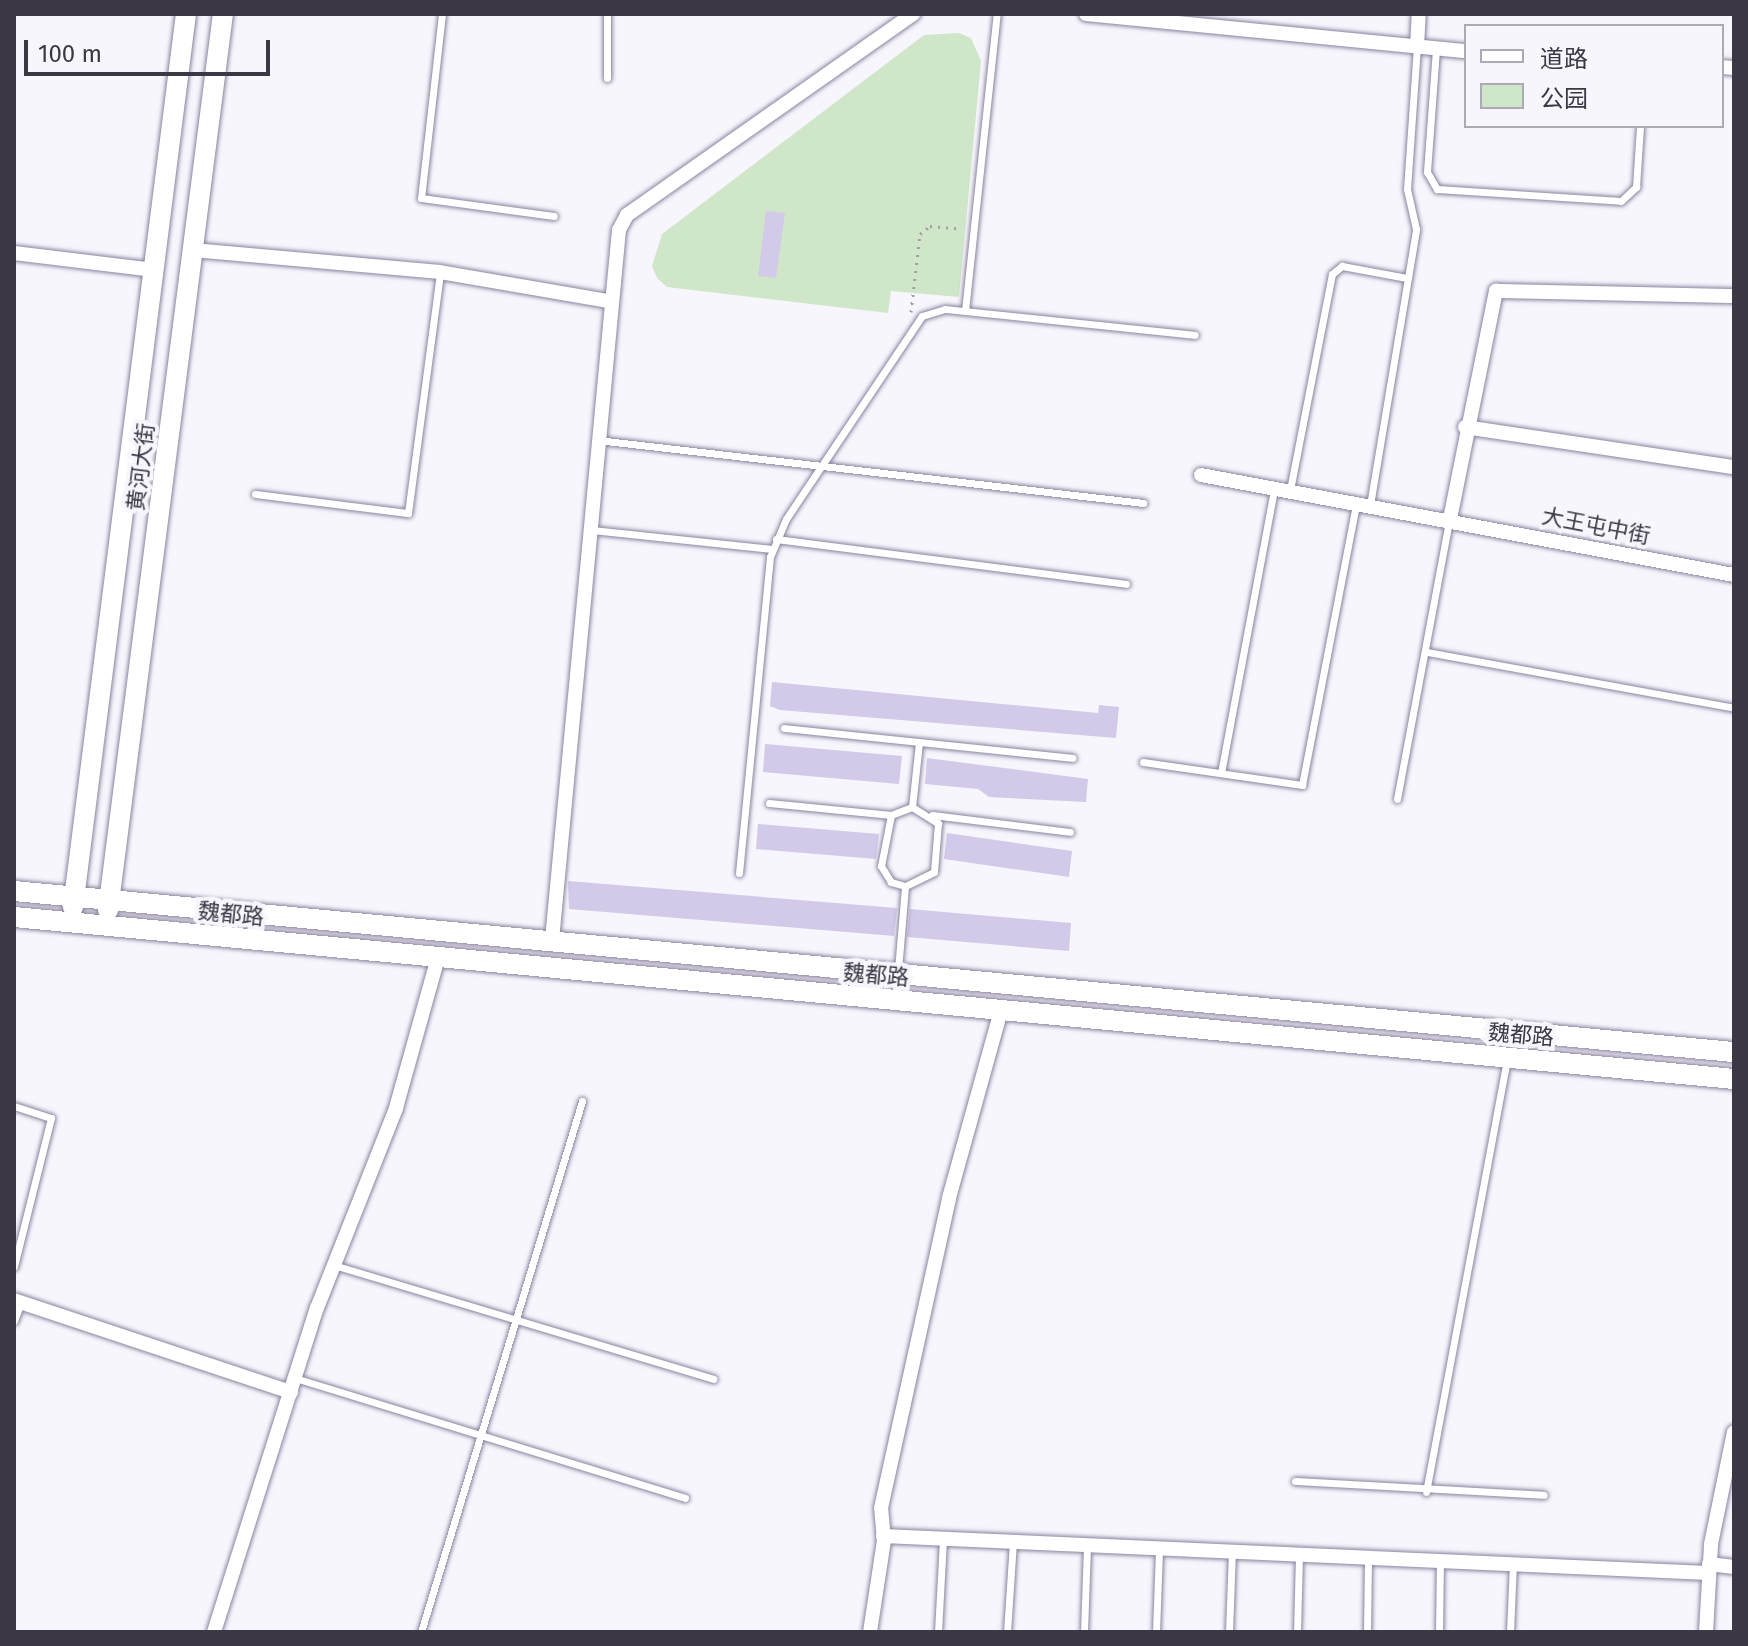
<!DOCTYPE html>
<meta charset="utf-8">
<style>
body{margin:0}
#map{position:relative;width:1748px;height:1646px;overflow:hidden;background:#f7f6fc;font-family:"Fira Sans","Noto Sans SC",sans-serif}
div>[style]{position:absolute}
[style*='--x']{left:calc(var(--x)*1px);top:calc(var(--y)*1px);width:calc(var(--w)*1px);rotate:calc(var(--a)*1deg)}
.green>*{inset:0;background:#cfe7c8}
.building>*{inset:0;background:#d3c9e9}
.path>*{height:3px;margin-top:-1.5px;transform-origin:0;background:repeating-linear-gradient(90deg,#a19fa8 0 2px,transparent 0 8px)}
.roads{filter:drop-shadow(0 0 2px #8b82a0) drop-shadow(0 0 2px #8b82a0)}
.lane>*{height:7px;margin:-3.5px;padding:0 3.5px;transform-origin:3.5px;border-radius:3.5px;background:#fff}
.street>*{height:14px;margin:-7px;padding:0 7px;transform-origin:7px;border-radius:7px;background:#fff}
.secondary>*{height:20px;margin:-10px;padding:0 10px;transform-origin:10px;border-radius:10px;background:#fff}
span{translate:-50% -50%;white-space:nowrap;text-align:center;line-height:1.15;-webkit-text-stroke:8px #f7f6fc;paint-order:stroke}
.street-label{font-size:22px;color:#3b3744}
.frame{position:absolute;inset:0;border:16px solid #3b3744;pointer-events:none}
.legend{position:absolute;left:1464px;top:24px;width:260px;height:104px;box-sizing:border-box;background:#f7f6fc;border:2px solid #acaab2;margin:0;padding:10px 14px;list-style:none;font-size:24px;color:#3b3744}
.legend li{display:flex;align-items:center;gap:16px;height:40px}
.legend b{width:40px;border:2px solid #acaab2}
.scale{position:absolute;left:24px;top:40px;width:246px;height:36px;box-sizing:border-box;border:4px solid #3b3744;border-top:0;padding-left:10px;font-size:24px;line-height:28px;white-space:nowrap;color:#3b3744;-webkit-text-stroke:6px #f7f6fc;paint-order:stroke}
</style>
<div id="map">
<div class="green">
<div style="clip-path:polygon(959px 33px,971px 38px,981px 61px,959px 297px,891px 291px,888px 313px,667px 287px,657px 278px,652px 266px,662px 234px,924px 35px)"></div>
</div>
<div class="building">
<div style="clip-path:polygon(766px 211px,785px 213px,776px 278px,758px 276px)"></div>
<div style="clip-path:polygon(772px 682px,1098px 713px,1099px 705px,1119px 707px,1116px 738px,780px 710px,770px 706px)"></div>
<div style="clip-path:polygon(765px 744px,902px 756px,899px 784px,763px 772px)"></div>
<div style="clip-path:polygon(927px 758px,1088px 779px,1086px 802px,989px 797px,978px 789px,925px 784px)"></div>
<div style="clip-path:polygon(758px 824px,879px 834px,876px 859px,756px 849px)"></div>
<div style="clip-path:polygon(947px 833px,1072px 851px,1069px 877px,944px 859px)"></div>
<div style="clip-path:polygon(568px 881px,897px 908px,894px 936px,569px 909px)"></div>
<div style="clip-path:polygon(910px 909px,1071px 923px,1069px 951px,907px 937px)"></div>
</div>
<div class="path">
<div style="--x:911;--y:312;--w:79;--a:-83.4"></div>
<div style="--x:920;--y:234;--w:13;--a:-39"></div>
<div style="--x:930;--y:226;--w:32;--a:5"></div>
</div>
<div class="roads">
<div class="lane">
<div style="--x:442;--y:14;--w:185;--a:96.5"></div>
<div style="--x:421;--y:198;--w:134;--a:7.7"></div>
<div style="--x:607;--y:14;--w:64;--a:90"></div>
<div style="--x:1436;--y:49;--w:123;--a:94.2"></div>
<div style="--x:1427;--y:172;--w:20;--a:60"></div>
<div style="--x:1437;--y:189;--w:184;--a:3.7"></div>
<div style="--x:1621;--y:201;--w:21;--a:-43"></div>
<div style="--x:1636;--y:187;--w:61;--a:-86.2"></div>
<div style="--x:965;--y:311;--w:299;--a:-83.9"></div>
<div style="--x:597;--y:440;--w:550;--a:6.58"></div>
<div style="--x:1290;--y:490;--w:220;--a:-79"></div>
<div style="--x:1332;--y:274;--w:13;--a:-39"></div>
<div style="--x:1342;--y:266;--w:66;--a:10.5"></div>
<div style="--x:255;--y:494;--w:154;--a:7.1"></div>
<div style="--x:408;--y:513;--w:243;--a:-82.4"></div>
<div style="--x:1370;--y:505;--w:280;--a:-80.5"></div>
<div style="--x:1416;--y:229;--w:41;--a:-102.7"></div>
<div style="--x:1407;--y:189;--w:142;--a:-86"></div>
<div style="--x:592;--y:530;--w:181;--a:6"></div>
<div style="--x:776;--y:539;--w:353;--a:7.3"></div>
<div style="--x:1427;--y:652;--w:312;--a:10.3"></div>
<div style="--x:784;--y:728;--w:290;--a:5.9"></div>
<div style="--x:1143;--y:762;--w:161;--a:8.2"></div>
<div style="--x:1302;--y:785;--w:285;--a:-79.1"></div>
<div style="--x:1221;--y:773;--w:288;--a:-79.4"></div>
<div style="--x:1397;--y:799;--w:283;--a:-79.4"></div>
<div style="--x:769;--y:803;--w:123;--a:5.6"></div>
<div style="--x:912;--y:807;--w:31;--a:32"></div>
<div style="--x:938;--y:823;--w:49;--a:94.7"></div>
<div style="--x:934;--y:872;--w:32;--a:154"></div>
<div style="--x:905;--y:886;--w:15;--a:-164"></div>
<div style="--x:891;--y:882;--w:19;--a:-122"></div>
<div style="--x:881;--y:866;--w:52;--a:-78.9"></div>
<div style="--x:891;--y:815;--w:22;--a:-21"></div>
<div style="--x:912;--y:807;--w:64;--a:-83.8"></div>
<div style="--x:932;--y:815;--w:139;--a:7"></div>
<div style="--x:739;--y:873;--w:318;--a:-84.4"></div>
<div style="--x:770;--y:557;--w:41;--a:-67.2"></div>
<div style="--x:786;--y:519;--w:244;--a:-56.2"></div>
<div style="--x:922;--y:316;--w:24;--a:-17"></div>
<div style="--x:945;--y:309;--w:251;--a:5.9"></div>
<div style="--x:898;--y:970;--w:84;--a:-85.2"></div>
<div style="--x:14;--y:1106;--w:39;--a:18"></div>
<div style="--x:51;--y:1118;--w:153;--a:104"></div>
<div style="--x:337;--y:1266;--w:393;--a:16.7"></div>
<div style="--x:14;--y:1321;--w:20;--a:-70"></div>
<div style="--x:295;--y:1378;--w:408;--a:17.1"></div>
<div style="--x:1295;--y:1481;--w:249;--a:3.2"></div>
<div style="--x:1426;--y:1492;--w:441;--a:-79.4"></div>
<div style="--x:421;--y:1632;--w:555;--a:-73.13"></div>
<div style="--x:938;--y:1632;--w:93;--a:-86.9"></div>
<div style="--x:1007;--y:1632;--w:90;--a:-86.2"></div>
<div style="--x:1084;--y:1632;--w:87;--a:-88"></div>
<div style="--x:1156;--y:1632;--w:83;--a:-87.9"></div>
<div style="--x:1229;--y:1632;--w:80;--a:-87.9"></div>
<div style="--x:1297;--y:1632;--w:76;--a:-88.5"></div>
<div style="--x:1367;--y:1632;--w:74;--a:-89.2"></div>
<div style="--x:1439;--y:1632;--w:72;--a:-89.2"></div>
<div style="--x:1510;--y:1632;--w:68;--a:-87.5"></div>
</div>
<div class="street">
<div style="--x:1086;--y:14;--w:382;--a:5.6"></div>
<div style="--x:1417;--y:47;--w:33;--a:-87"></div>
<div style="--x:1722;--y:67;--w:12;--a:5"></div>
<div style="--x:193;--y:250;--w:248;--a:5.1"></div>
<div style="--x:440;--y:272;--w:170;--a:9.8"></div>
<div style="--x:14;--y:253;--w:141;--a:6.9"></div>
<div style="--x:1465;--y:427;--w:272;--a:8.5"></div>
<div style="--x:1201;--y:475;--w:542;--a:10.63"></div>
<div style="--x:1450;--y:519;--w:233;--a:-78.6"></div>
<div style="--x:1496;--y:291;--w:238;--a:1.2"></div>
<div style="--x:552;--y:940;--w:713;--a:-84.61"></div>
<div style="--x:619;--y:230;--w:17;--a:-62"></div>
<div style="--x:627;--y:215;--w:350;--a:-35.1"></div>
<div style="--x:14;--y:1300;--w:292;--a:18.4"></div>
<div style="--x:883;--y:1536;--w:826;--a:2.57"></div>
<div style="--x:1709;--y:1564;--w:25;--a:7"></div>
<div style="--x:214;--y:1632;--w:340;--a:-72.4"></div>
<div style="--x:317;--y:1308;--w:215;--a:-68.4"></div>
<div style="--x:396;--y:1108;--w:156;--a:-74.4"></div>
<div style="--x:870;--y:1632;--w:92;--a:-81.3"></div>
<div style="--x:884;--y:1541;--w:33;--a:-95"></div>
<div style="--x:881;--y:1508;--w:317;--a:-77.6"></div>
<div style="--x:949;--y:1198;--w:195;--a:-74.5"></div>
<div style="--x:1706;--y:1632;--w:88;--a:-86.7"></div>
<div style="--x:1711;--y:1544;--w:114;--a:-78.4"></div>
</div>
<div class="secondary">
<div style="--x:14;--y:891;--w:1728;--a:5.35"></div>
<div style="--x:73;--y:907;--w:900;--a:-82.79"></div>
<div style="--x:108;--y:910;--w:903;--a:-82.69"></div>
<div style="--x:14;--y:917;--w:1728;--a:5.38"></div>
</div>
</div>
<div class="street-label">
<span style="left:141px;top:467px;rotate:-83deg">黄河大街</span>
<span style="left:1596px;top:526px;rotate:11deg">大王屯中街</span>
<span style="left:231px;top:914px;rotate:6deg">魏都路</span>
<span style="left:876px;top:975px;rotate:5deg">魏都路</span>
<span style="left:1521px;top:1035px;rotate:5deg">魏都路</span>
</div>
<div class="frame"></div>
<ul class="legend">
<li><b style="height:10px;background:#fff"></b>道路</li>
<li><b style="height:22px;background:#cfe7c8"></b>公园</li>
</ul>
<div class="scale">100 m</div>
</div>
